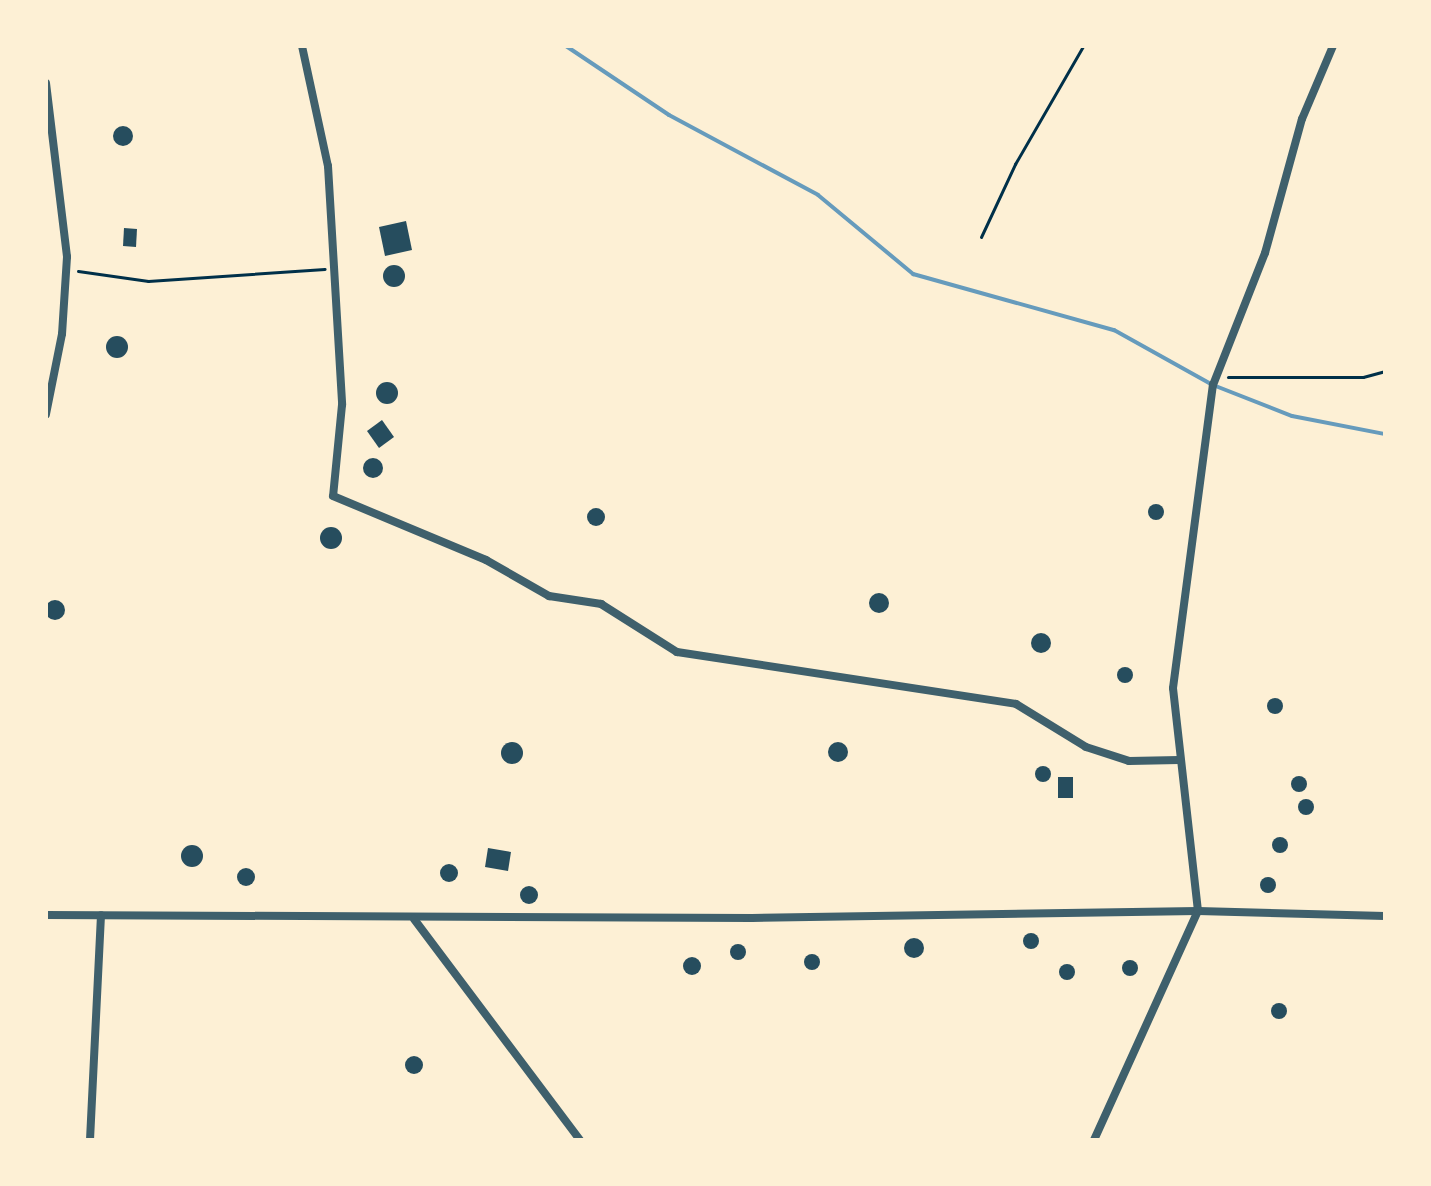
<!DOCTYPE html>
<style>
body{margin:0}
#map{position:relative;width:1431px;height:1186px;overflow:hidden;background:#fdf0d5;font-family:"PT Serif",serif}
div>[style]{position:absolute}
[style*='--x']{left:calc(var(--x)*1px);top:calc(var(--y)*1px);width:calc(var(--w)*1px);rotate:calc(var(--a)*1deg)}
.stream>*{height:4px;margin:-2px;padding:0 2px;transform-origin:2px;border-radius:2px;background:#669bbc}
.building>*{inset:0;background:#264d5e}
.round{border-radius:50%}
.path>*{height:3px;margin:-1.5px;padding:0 1.5px;transform-origin:1.5px;border-radius:1.5px;background:#003049}
.minor>*{height:8px;margin:-4px;padding:0 4px;transform-origin:4px;border-radius:4px;background:#3f606c}
span{translate:-50% -50%;white-space:nowrap;text-align:center;line-height:1.15;-webkit-text-stroke:6px #fdf0d5;paint-order:stroke}
.frame{position:absolute;inset:0;border:48px solid #fdf0d5;pointer-events:none}
</style>
<div id="map">
<div class="stream">
<div style="--x:566;--y:46;--w:124;--a:33.8"></div>
<div style="--x:669;--y:115;--w:169;--a:28.2"></div>
<div style="--x:818;--y:195;--w:124;--a:39.7"></div>
<div style="--x:913;--y:274;--w:209;--a:15.6"></div>
<div style="--x:1114;--y:330;--w:113;--a:29.1"></div>
<div style="--x:1213;--y:385;--w:85;--a:21.4"></div>
<div style="--x:1292;--y:416;--w:95;--a:11"></div>
</div>
<div class="building">
<div class="round" style="left:113px;top:126px;width:20px;height:20px"></div>
<div style="clip-path:polygon(406px 221px,412px 250px,385px 256px,379px 227px)"></div>
<div style="clip-path:polygon(124px 228px,137px 229px,136px 247px,123px 246px)"></div>
<div class="round" style="left:383px;top:265px;width:22px;height:22px"></div>
<div class="round" style="left:106px;top:336px;width:22px;height:22px"></div>
<div class="round" style="left:376px;top:382px;width:22px;height:22px"></div>
<div style="clip-path:polygon(382px 420px,394px 437px,379px 448px,367px 431px)"></div>
<div class="round" style="left:363px;top:458px;width:20px;height:20px"></div>
<div class="round" style="left:1148px;top:504px;width:16px;height:16px"></div>
<div class="round" style="left:587px;top:508px;width:18px;height:18px"></div>
<div class="round" style="left:320px;top:527px;width:22px;height:22px"></div>
<div class="round" style="left:869px;top:593px;width:20px;height:20px"></div>
<div class="round" style="left:45px;top:600px;width:20px;height:20px"></div>
<div class="round" style="left:1031px;top:633px;width:20px;height:20px"></div>
<div class="round" style="left:1117px;top:667px;width:16px;height:16px"></div>
<div class="round" style="left:1267px;top:698px;width:16px;height:16px"></div>
<div class="round" style="left:828px;top:742px;width:20px;height:20px"></div>
<div class="round" style="left:501px;top:742px;width:22px;height:22px"></div>
<div class="round" style="left:1035px;top:766px;width:16px;height:16px"></div>
<div class="round" style="left:1291px;top:776px;width:16px;height:16px"></div>
<div style="clip-path:polygon(1058px 777px,1073px 777px,1073px 798px,1058px 798px)"></div>
<div class="round" style="left:1298px;top:799px;width:16px;height:16px"></div>
<div class="round" style="left:1272px;top:837px;width:16px;height:16px"></div>
<div class="round" style="left:181px;top:845px;width:22px;height:22px"></div>
<div style="clip-path:polygon(488px 848px,511px 852px,508px 871px,485px 867px)"></div>
<div class="round" style="left:440px;top:864px;width:18px;height:18px"></div>
<div class="round" style="left:237px;top:868px;width:18px;height:18px"></div>
<div class="round" style="left:1260px;top:877px;width:16px;height:16px"></div>
<div class="round" style="left:520px;top:886px;width:18px;height:18px"></div>
<div class="round" style="left:1023px;top:933px;width:16px;height:16px"></div>
<div class="round" style="left:904px;top:938px;width:20px;height:20px"></div>
<div class="round" style="left:730px;top:944px;width:16px;height:16px"></div>
<div class="round" style="left:804px;top:954px;width:16px;height:16px"></div>
<div class="round" style="left:683px;top:957px;width:18px;height:18px"></div>
<div class="round" style="left:1122px;top:960px;width:16px;height:16px"></div>
<div class="round" style="left:1059px;top:964px;width:16px;height:16px"></div>
<div class="round" style="left:1271px;top:1003px;width:16px;height:16px"></div>
<div class="round" style="left:405px;top:1056px;width:18px;height:18px"></div>
</div>
<div class="path">
<div style="--x:981;--y:237;--w:81;--a:-65"></div>
<div style="--x:1015;--y:164;--w:136;--a:-60"></div>
<div style="--x:78;--y:271;--w:71;--a:8.1"></div>
<div style="--x:148;--y:281;--w:177;--a:-3.9"></div>
<div style="--x:1228;--y:377;--w:135;--a:0"></div>
<div style="--x:1363;--y:377;--w:23;--a:-15"></div>
</div>
<div class="minor">
<div style="--x:302;--y:46;--w:123;--a:77.8"></div>
<div style="--x:328;--y:166;--w:239;--a:86.6"></div>
<div style="--x:342;--y:405;--w:91;--a:95.6"></div>
<div style="--x:333;--y:496;--w:166;--a:22.7"></div>
<div style="--x:486;--y:560;--w:73;--a:29.7"></div>
<div style="--x:549;--y:596;--w:53;--a:8.7"></div>
<div style="--x:601;--y:604;--w:90;--a:32.3"></div>
<div style="--x:677;--y:652;--w:343;--a:8.7"></div>
<div style="--x:1016;--y:704;--w:82;--a:31.6"></div>
<div style="--x:1086;--y:747;--w:45;--a:18"></div>
<div style="--x:1129;--y:761;--w:50;--a:-1.1"></div>
<div style="--x:46;--y:83;--w:175;--a:83.1"></div>
<div style="--x:67;--y:257;--w:77;--a:93.7"></div>
<div style="--x:62;--y:334;--w:82;--a:101.3"></div>
<div style="--x:46;--y:915;--w:706;--a:0.24"></div>
<div style="--x:752;--y:918;--w:446;--a:-0.9"></div>
<div style="--x:1198;--y:911;--w:187;--a:1.5"></div>
<div style="--x:414;--y:919;--w:276;--a:53.1"></div>
<div style="--x:90;--y:1140;--w:225;--a:-87.2"></div>
<div style="--x:1094;--y:1140;--w:252;--a:-65.6"></div>
<div style="--x:1198;--y:911;--w:224;--a:-96.4"></div>
<div style="--x:1173;--y:688;--w:306;--a:-82.5"></div>
<div style="--x:1213;--y:385;--w:142;--a:-68.5"></div>
<div style="--x:1265;--y:253;--w:139;--a:-74.6"></div>
<div style="--x:1302;--y:119;--w:79;--a:-67"></div>
</div>
<div class="frame"></div>
</div>
